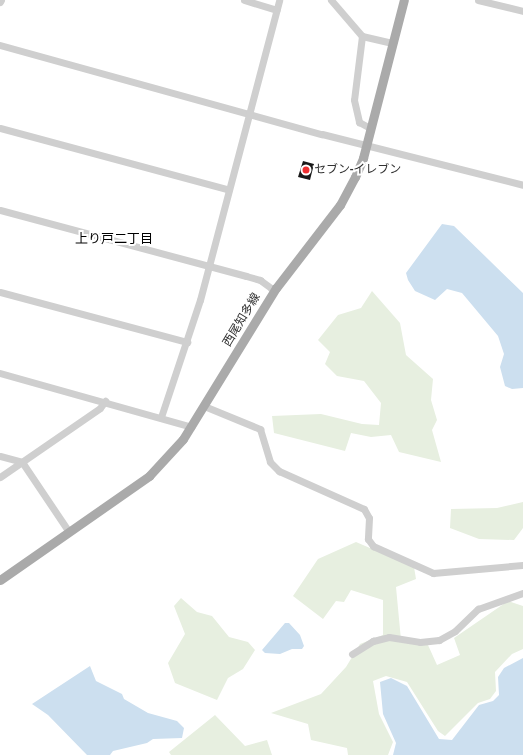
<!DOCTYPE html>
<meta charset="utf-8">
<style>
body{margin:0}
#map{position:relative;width:523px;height:755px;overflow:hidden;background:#fff;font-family:"Archivo Narrow","Noto Sans JP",sans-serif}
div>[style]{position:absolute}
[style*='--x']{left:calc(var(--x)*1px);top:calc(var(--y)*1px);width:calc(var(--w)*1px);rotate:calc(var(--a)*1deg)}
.green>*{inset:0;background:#e7efe0}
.water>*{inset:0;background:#ccdfef}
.building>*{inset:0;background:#191919}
.minor>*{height:7px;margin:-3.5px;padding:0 3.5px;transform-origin:3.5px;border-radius:3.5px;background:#cfcfcf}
.major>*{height:9px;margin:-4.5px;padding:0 4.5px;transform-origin:4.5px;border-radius:4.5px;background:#aaa}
.dots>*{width:11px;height:11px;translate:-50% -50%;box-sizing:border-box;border:2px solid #fff;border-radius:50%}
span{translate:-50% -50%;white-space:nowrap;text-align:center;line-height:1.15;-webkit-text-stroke:4px #fff;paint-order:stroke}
.poi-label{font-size:12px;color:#323232}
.left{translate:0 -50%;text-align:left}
.street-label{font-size:12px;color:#323232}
.neighbourhood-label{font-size:13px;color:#000}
</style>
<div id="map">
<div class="green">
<div style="clip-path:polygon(372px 291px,400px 323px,406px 355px,433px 379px,431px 400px,437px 420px,432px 430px,441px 462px,399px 452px,391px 435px,371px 437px,351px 433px,345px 451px,274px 433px,272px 416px,321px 414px,362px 424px,379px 425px,381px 403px,364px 381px,337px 376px,325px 364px,330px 352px,318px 340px,338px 315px,361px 308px)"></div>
<div style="clip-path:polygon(523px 502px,523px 528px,514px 540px,479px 539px,450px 528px,451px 509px,497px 508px)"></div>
<div style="clip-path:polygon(356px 542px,414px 567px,416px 579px,396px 587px,401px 640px,428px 645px,437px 665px,460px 655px,454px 638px,508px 601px,523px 606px,523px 649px,512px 654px,495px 672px,496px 691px,490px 699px,478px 703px,445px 736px,438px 731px,407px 682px,386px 676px,373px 681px,379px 714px,393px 742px,388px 755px,348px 755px,347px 748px,311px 740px,308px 724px,271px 713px,321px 694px,346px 667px,360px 644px,383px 635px,383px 600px,351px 590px,344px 602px,336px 601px,323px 619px,293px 596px,318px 559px)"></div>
<div style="clip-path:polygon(181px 598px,197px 612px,212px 616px,229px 637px,248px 642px,255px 650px,243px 669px,228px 678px,217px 700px,175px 683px,168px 663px,185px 634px,174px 606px)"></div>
<div style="clip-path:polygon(215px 715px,245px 746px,267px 740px,272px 755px,171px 755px,169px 752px)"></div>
</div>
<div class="water">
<div style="clip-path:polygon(442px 224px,454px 226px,523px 293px,523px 388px,512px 389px,505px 386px,500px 367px,504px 354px,498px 336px,462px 293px,447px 289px,435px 300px,415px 291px,408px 280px,406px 273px)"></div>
<div style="clip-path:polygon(285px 623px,289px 623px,300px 635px,304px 646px,302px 649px,292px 649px,280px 654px,265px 653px,262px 650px)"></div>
<div style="clip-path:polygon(523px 658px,523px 755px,393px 755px,396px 743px,383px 714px,380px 682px,391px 678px,407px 686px,439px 739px,452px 740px,479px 705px,493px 701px,499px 695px,498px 677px,504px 668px)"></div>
<div style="clip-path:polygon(90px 666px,96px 681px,122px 694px,124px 699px,148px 713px,177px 721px,184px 728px,182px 738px,153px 739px,147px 743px,113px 751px,110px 755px,87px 755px,48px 715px,32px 704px)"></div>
</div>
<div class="building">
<div style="clip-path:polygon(303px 161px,314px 164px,310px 180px,298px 177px)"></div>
</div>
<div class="minor">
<div style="--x:244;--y:0;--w:34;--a:17"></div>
<div style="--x:331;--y:0;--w:48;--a:49.3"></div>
<div style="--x:362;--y:36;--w:31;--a:13"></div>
<div style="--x:478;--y:0;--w:46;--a:13.7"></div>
<div style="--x:0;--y:2;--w:2;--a:-63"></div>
<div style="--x:362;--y:36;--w:64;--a:97.1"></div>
<div style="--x:354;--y:100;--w:23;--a:77"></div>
<div style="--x:359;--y:122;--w:13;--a:29"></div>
<div style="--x:0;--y:45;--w:334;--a:15.5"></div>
<div style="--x:322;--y:134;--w:207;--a:14.2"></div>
<div style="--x:0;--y:128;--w:237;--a:15.1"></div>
<div style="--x:0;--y:210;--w:255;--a:15"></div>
<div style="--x:246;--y:276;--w:15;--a:16"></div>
<div style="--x:260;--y:280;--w:14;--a:36"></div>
<div style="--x:271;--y:288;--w:5;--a:0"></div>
<div style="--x:0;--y:292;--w:194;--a:15"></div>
<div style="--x:0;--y:373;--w:199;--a:15.7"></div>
<div style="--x:204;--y:406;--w:61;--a:22.3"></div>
<div style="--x:260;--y:429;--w:34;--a:73"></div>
<div style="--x:270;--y:462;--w:13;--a:45"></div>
<div style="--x:279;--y:471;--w:93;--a:24.1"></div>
<div style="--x:364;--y:509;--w:10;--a:61"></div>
<div style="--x:369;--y:518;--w:21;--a:93"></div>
<div style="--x:368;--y:539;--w:9;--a:54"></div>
<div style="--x:373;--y:546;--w:66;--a:24.2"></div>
<div style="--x:433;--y:573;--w:90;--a:-5.1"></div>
<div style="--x:161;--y:417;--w:123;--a:-71.6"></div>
<div style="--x:200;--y:300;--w:310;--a:-75.2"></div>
<div style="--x:0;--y:456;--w:23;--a:15"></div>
<div style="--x:22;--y:462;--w:84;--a:56.1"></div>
<div style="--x:0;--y:477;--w:121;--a:-34.6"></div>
<div style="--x:100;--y:408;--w:9;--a:-54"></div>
<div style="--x:352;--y:654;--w:25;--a:-32"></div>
<div style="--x:373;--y:641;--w:16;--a:-14"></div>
<div style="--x:389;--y:637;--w:31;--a:9"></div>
<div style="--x:420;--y:642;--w:19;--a:-6"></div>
<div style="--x:439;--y:640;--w:18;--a:-29"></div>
<div style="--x:455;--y:631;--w:32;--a:-44"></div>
<div style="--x:478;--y:609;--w:48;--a:-19.6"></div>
</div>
<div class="major">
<div style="--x:0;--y:580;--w:182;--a:-34.9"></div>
<div style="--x:149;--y:476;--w:50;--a:-47.4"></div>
<div style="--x:183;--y:439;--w:177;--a:-58.4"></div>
<div style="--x:276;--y:288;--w:105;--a:-52.4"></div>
<div style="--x:340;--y:205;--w:32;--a:-62"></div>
<div style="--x:355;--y:177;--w:21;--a:-67"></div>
<div style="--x:363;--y:158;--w:163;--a:-75.5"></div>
</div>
<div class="dots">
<div style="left:306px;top:170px;background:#ee2f31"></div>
</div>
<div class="poi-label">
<span class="left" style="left:314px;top:170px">セブン-イレブン</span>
</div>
<div class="street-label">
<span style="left:242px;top:320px;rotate:-59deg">西尾知多線</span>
</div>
<div class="neighbourhood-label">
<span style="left:114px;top:239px">上り戸二丁目</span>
</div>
</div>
